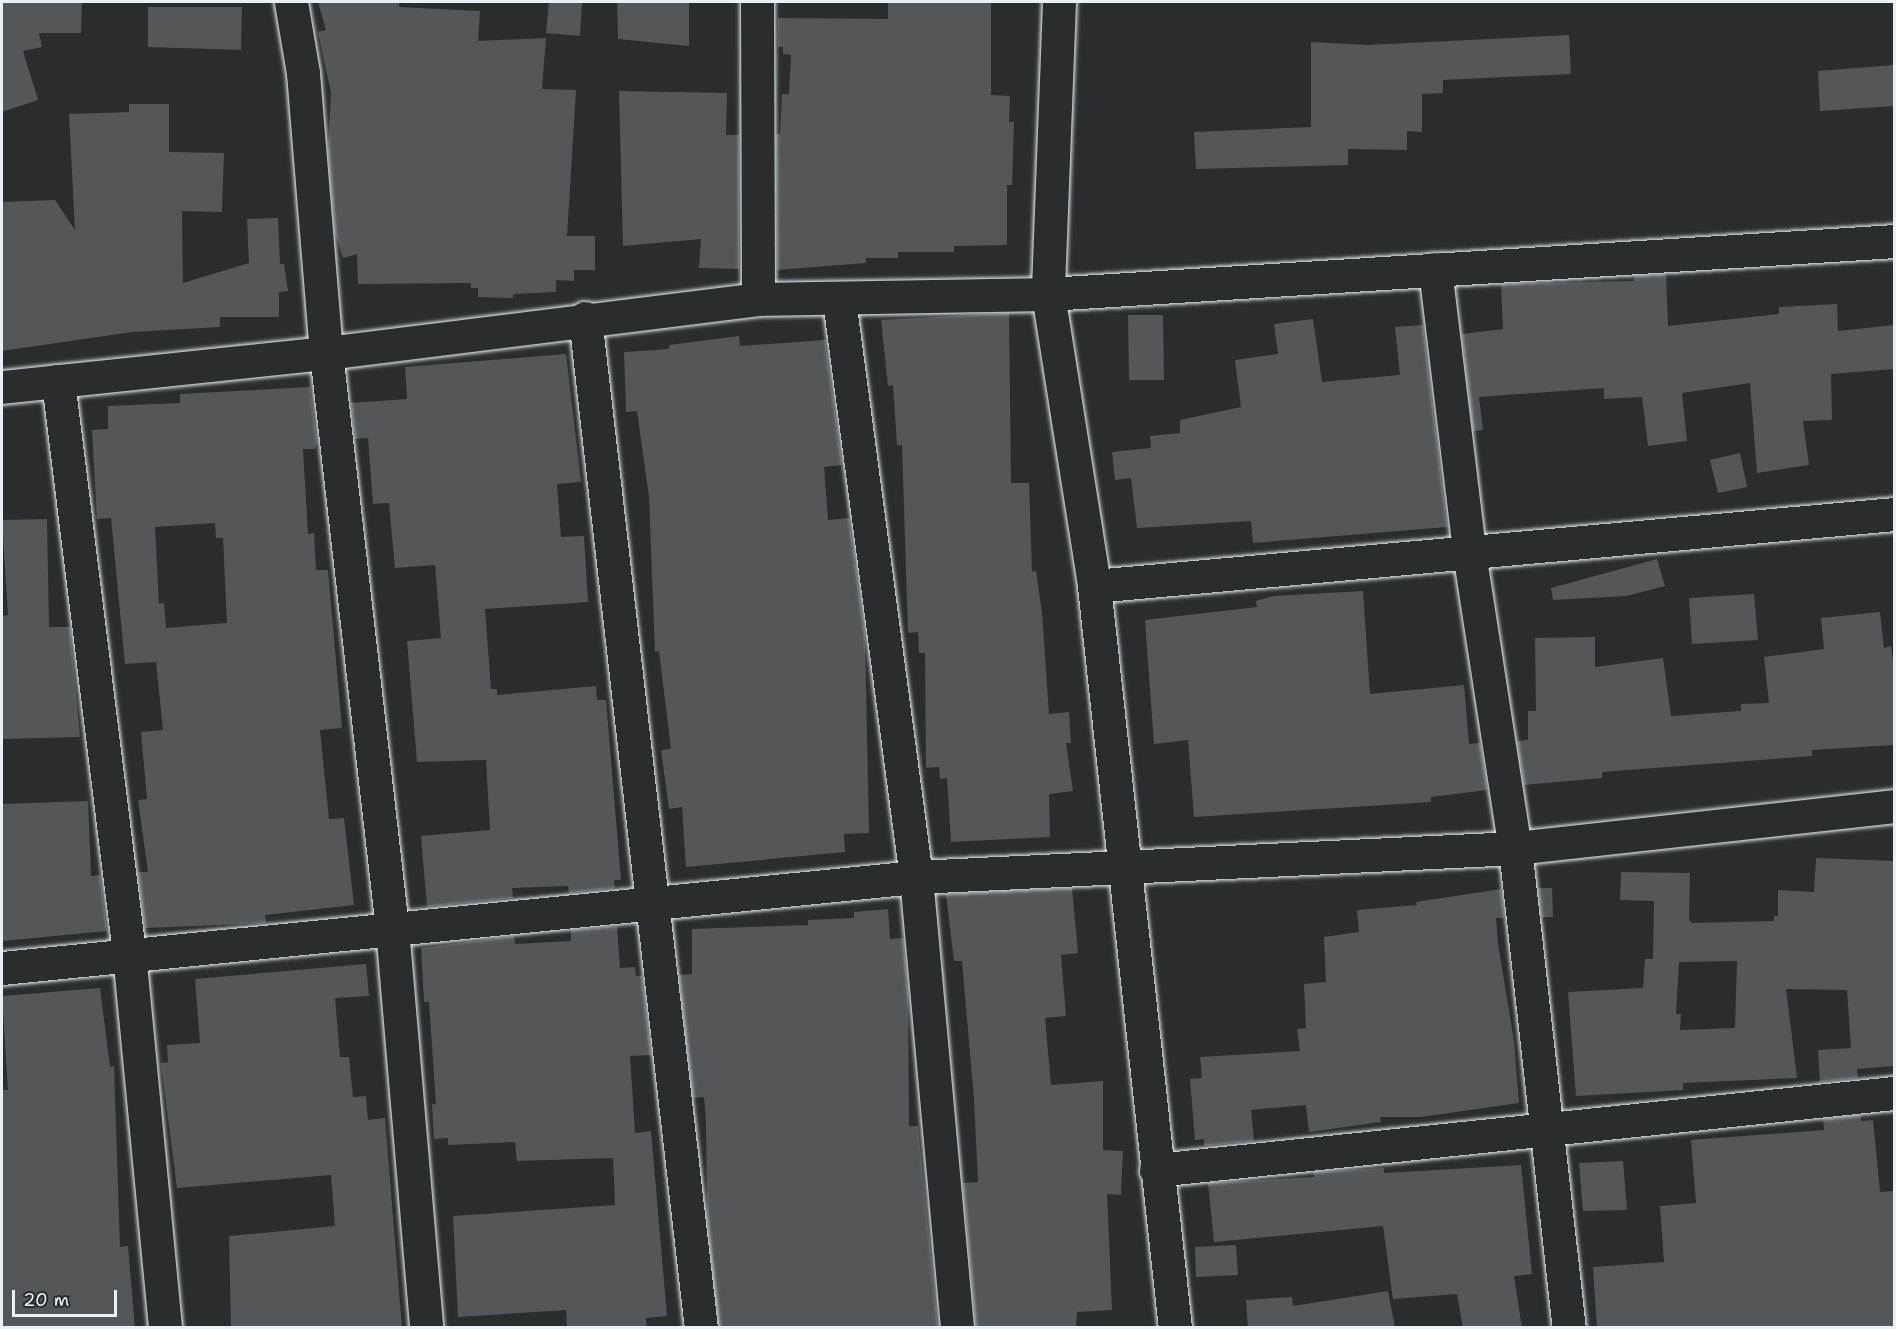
<!DOCTYPE html>
<style>
body{margin:0}
#map{position:relative;width:1896px;height:1329px;overflow:hidden;background:#2a2d2e;font-family:"Shantell Sans",sans-serif}
div>[style]{position:absolute}
[style*='--x']{left:calc(var(--x)*1px);top:calc(var(--y)*1px);width:calc(var(--w)*1px);rotate:calc(var(--a)*1deg)}
.building>*{inset:0;background:#535759}
.roads{filter:drop-shadow(0 0 2px #e8f1f8) drop-shadow(0 0 2px #e8f1f8)}
.minor>*{height:33px;margin:-16.5px;padding:0 16.5px;transform-origin:16.5px;border-radius:16.5px;background:#2a2d2e}
span{translate:-50% -50%;white-space:nowrap;text-align:center;line-height:1.15;-webkit-text-stroke:4.5px #2a2d2e;paint-order:stroke}
.frame{position:absolute;inset:0;border:3px solid #e8f1f8;pointer-events:none}
.scale{position:absolute;left:12px;top:1290px;width:105px;height:27px;box-sizing:border-box;border:3px solid #e8f1f8;border-top:0;padding-left:8px;font-size:18px;line-height:21px;white-space:nowrap;color:#e8f1f8;-webkit-text-stroke:4px #2a2d2e;paint-order:stroke}
</style>
<div id="map">
<div class="building">
<div style="clip-path:polygon(2px 2px,82px 2px,81px 33px,39px 33px,42px 47px,23px 51px,38px 100px,2px 112px)"></div>
<div style="clip-path:polygon(318px 2px,399px 2px,399px 7px,480px 11px,478px 41px,546px 38px,542px 89px,576px 90px,567px 236px,595px 236px,595px 270px,574px 270px,574px 281px,556px 280px,556px 292px,513px 294px,513px 298px,478px 297px,478px 288px,471px 288px,471px 283px,358px 284px,357px 254px,343px 258px,335px 233px,328px 151px,331px 93px,318px 32px,326px 30px)"></div>
<div style="clip-path:polygon(549px 2px,582px 2px,580px 36px,546px 33px)"></div>
<div style="clip-path:polygon(617px 2px,689px 2px,689px 46px,618px 39px)"></div>
<div style="clip-path:polygon(888px 2px,991px 2px,991px 95px,1010px 96px,1009px 122px,1014px 122px,1012px 185px,1007px 185px,1007px 245px,954px 246px,954px 252px,898px 252px,898px 258px,866px 258px,866px 263px,777px 270px,776px 134px,780px 134px,782px 94px,789px 94px,791px 55px,783px 54px,783px 47px,778px 47px,778px 18px,888px 19px)"></div>
<div style="clip-path:polygon(148px 7px,242px 7px,241px 50px,148px 47px)"></div>
<div style="clip-path:polygon(1569px 35px,1571px 74px,1443px 80px,1443px 93px,1422px 94px,1422px 132px,1407px 131px,1407px 150px,1348px 149px,1348px 165px,1196px 169px,1194px 132px,1311px 127px,1311px 42px,1367px 45px)"></div>
<div style="clip-path:polygon(1894px 65px,1894px 106px,1820px 111px,1818px 71px)"></div>
<div style="clip-path:polygon(619px 91px,727px 93px,726px 135px,739px 135px,739px 269px,699px 268px,701px 239px,623px 246px)"></div>
<div style="clip-path:polygon(129px 104px,169px 104px,169px 152px,224px 153px,222px 212px,182px 211px,183px 283px,249px 263px,247px 219px,278px 218px,280px 264px,284px 264px,288px 291px,279px 292px,279px 317px,220px 317px,220px 327px,132px 332px,2px 351px,2px 202px,55px 200px,75px 230px,69px 114px,129px 112px)"></div>
<div style="clip-path:polygon(1666px 274px,1668px 326px,1779px 314px,1779px 307px,1837px 304px,1838px 331px,1894px 325px,1894px 369px,1831px 374px,1832px 420px,1803px 421px,1809px 465px,1757px 473px,1750px 383px,1682px 393px,1687px 441px,1648px 446px,1642px 397px,1604px 399px,1604px 388px,1479px 397px,1483px 430px,1473px 431px,1462px 334px,1503px 329px,1501px 284px,1634px 281px,1634px 276px)"></div>
<div style="clip-path:polygon(1009px 313px,1011px 483px,1029px 483px,1032px 572px,1036px 571px,1042px 613px,1049px 714px,1069px 712px,1071px 743px,1066px 743px,1073px 791px,1049px 794px,1050px 837px,951px 842px,947px 778px,940px 779px,939px 767px,926px 768px,925px 653px,919px 653px,918px 632px,908px 633px,902px 445px,897px 445px,893px 385px,888px 386px,881px 320px)"></div>
<div style="clip-path:polygon(1128px 315px,1163px 315px,1164px 380px,1129px 380px)"></div>
<div style="clip-path:polygon(1313px 319px,1322px 382px,1400px 375px,1395px 327px,1423px 325px,1447px 527px,1253px 543px,1251px 521px,1137px 528px,1131px 478px,1115px 480px,1112px 452px,1151px 448px,1150px 436px,1180px 433px,1180px 420px,1241px 407px,1235px 360px,1278px 354px,1274px 324px)"></div>
<div style="clip-path:polygon(739px 336px,740px 346px,825px 340px,842px 465px,824px 467px,828px 520px,849px 518px,865px 636px,869px 833px,844px 834px,845px 852px,686px 867px,682px 807px,669px 809px,661px 750px,671px 749px,659px 651px,655px 652px,649px 497px,637px 411px,626px 412px,624px 352px,669px 349px,669px 345px)"></div>
<div style="clip-path:polygon(566px 354px,581px 482px,557px 484px,561px 537px,584px 536px,588px 602px,485px 609px,491px 689px,497px 689px,497px 695px,596px 686px,597px 700px,606px 700px,621px 880px,614px 880px,615px 888px,569px 893px,568px 886px,512px 888px,513px 898px,427px 907px,421px 836px,490px 830px,486px 760px,417px 762px,407px 641px,441px 638px,435px 565px,395px 568px,389px 503px,373px 504px,368px 438px,355px 439px,351px 403px,407px 399px,405px 367px)"></div>
<div style="clip-path:polygon(evenodd,310px 387px,317px 442px,315px 449px,303px 449px,308px 534px,314px 533px,316px 570px,328px 570px,342px 728px,320px 730px,329px 819px,344px 818px,354px 905px,265px 915px,266px 923px,145px 928px,138px 872px,148px 872px,138px 800px,147px 799px,141px 732px,163px 730px,156px 662px,125px 664px,111px 518px,97px 519px,92px 430px,108px 429px,108px 406px,180px 403px,180px 394px,310px 387px,215px 523px,216px 538px,223px 538px,227px 623px,166px 628px,164px 603px,159px 604px,155px 527px,215px 523px)"></div>
<div style="clip-path:polygon(1740px 453px,1747px 487px,1718px 493px,1710px 460px)"></div>
<div style="clip-path:polygon(47px 519px,49px 627px,70px 627px,80px 737px,2px 739px,2px 616px,8px 615px,2px 520px)"></div>
<div style="clip-path:polygon(1657px 559px,1665px 586px,1626px 596px,1553px 600px,1551px 588px)"></div>
<div style="clip-path:polygon(1363px 591px,1370px 694px,1464px 685px,1469px 744px,1480px 743px,1487px 790px,1431px 797px,1431px 802px,1194px 817px,1188px 740px,1154px 744px,1145px 620px,1257px 607px,1256px 601px,1273px 596px)"></div>
<div style="clip-path:polygon(1754px 594px,1758px 640px,1692px 644px,1689px 598px)"></div>
<div style="clip-path:polygon(1880px 612px,1884px 648px,1891px 646px,1894px 668px,1894px 745px,1812px 750px,1812px 756px,1602px 772px,1602px 778px,1524px 785px,1517px 741px,1528px 740px,1528px 711px,1536px 711px,1535px 638px,1595px 637px,1595px 667px,1663px 658px,1671px 716px,1741px 711px,1741px 704px,1769px 703px,1764px 657px,1824px 649px,1821px 618px)"></div>
<div style="clip-path:polygon(88px 801px,91px 876px,100px 875px,107px 931px,2px 941px,2px 804px)"></div>
<div style="clip-path:polygon(evenodd,1816px 858px,1894px 861px,1894px 1066px,1857px 1069px,1858px 1078px,1820px 1082px,1818px 1050px,1851px 1048px,1847px 990px,1786px 989px,1797px 1078px,1683px 1083px,1683px 1090px,1576px 1096px,1568px 992px,1643px 988px,1645px 959px,1653px 959px,1654px 901px,1620px 900px,1621px 872px,1690px 873px,1689px 920px,1692px 923px,1774px 921px,1774px 916px,1778px 916px,1778px 890px,1814px 892px,1816px 858px,1737px 961px,1735px 1028px,1680px 1030px,1681px 1014px,1676px 1014px,1679px 962px,1737px 961px)"></div>
<div style="clip-path:polygon(1072px 888px,1078px 953px,1061px 955px,1066px 1016px,1045px 1018px,1051px 1085px,1103px 1081px,1103px 1150px,1123px 1151px,1121px 1195px,1107px 1194px,1112px 1310px,1077px 1312px,1076px 1328px,976px 1328px,963px 1183px,978px 1182px,974px 1099px,962px 961px,954px 961px,946px 894px)"></div>
<div style="clip-path:polygon(1538px 888px,1552px 888px,1553px 917px,1542px 917px)"></div>
<div style="clip-path:polygon(1501px 889px,1504px 918px,1496px 918px,1498px 944px,1514px 1041px,1519px 1103px,1421px 1117px,1380px 1117px,1381px 1122px,1309px 1132px,1306px 1105px,1251px 1110px,1254px 1141px,1204px 1146px,1204px 1139px,1195px 1140px,1190px 1079px,1202px 1078px,1200px 1057px,1300px 1051px,1297px 1029px,1306px 1028px,1304px 984px,1326px 982px,1324px 937px,1359px 932px,1357px 910px,1417px 905px,1416px 902px)"></div>
<div style="clip-path:polygon(888px 909px,890px 939px,903px 938px,908px 992px,909px 1126px,918px 1126px,938px 1328px,719px 1328px,707px 1219px,706px 1121px,704px 1097px,693px 1098px,679px 975px,692px 974px,692px 929px,808px 925px,808px 920px,854px 918px,854px 912px)"></div>
<div style="clip-path:polygon(617px 926px,620px 968px,635px 967px,636px 976px,642px 976px,651px 1055px,630px 1056px,635px 1133px,651px 1131px,667px 1316px,646px 1318px,647px 1328px,567px 1328px,566px 1310px,458px 1317px,453px 1216px,615px 1205px,613px 1158px,517px 1161px,515px 1142px,448px 1145px,448px 1138px,434px 1139px,432px 1104px,436px 1104px,429px 1002px,424px 1002px,421px 948px,514px 936px,515px 944px,571px 941px,571px 930px)"></div>
<div style="clip-path:polygon(366px 964px,369px 996px,335px 998px,340px 1057px,349px 1057px,353px 1097px,366px 1096px,368px 1120px,385px 1118px,402px 1328px,231px 1328px,229px 1236px,335px 1226px,331px 1175px,177px 1188px,161px 1063px,168px 1062px,167px 1045px,200px 1043px,195px 979px)"></div>
<div style="clip-path:polygon(100px 988px,110px 1067px,114px 1066px,120px 1247px,128px 1246px,135px 1328px,2px 1328px,2px 1090px,8px 1090px,2px 996px)"></div>
<div style="clip-path:polygon(1861px 1115px,1861px 1121px,1873px 1120px,1880px 1192px,1894px 1191px,1894px 1328px,1597px 1328px,1593px 1267px,1664px 1262px,1660px 1206px,1696px 1203px,1691px 1140px,1824px 1130px,1823px 1119px)"></div>
<div style="clip-path:polygon(1623px 1161px,1627px 1210px,1583px 1211px,1579px 1163px)"></div>
<div style="clip-path:polygon(1521px 1165px,1532px 1274px,1514px 1276px,1522px 1328px,1463px 1328px,1457px 1294px,1393px 1299px,1383px 1226px,1214px 1242px,1208px 1183px,1314px 1177px,1314px 1172px,1330px 1171px,1384px 1168px,1384px 1173px)"></div>
<div style="clip-path:polygon(1236px 1245px,1238px 1275px,1196px 1277px,1195px 1247px)"></div>
<div style="clip-path:polygon(1388px 1291px,1395px 1328px,1248px 1328px,1246px 1300px,1292px 1297px,1293px 1306px)"></div>
</div>
<div class="roads">
<div class="minor">
<div style="--x:291;--y:2;--w:72;--a:80.4"></div>
<div style="--x:303;--y:73;--w:281;--a:85.3"></div>
<div style="--x:326;--y:353;--w:579;--a:83.45"></div>
<div style="--x:392;--y:928;--w:401;--a:85.1"></div>
<div style="--x:757;--y:2;--w:297;--a:89.8"></div>
<div style="--x:1059;--y:2;--w:292;--a:92.2"></div>
<div style="--x:1048;--y:294;--w:296;--a:81"></div>
<div style="--x:1094;--y:586;--w:746;--a:83.77"></div>
<div style="--x:1435;--y:269;--w:285;--a:83.1"></div>
<div style="--x:1469;--y:552;--w:300;--a:81.2"></div>
<div style="--x:1515;--y:848;--w:483;--a:83.6"></div>
<div style="--x:839;--y:300;--w:582;--a:82.4"></div>
<div style="--x:916;--y:877;--w:453;--a:84.8"></div>
<div style="--x:585;--y:318;--w:1017;--a:83.45"></div>
<div style="--x:58;--y:381;--w:576;--a:82.92"></div>
<div style="--x:129;--y:953;--w:377;--a:84.5"></div>
<div style="--x:2;--y:387;--w:326;--a:-6"></div>
<div style="--x:326;--y:353;--w:435;--a:-7.1"></div>
<div style="--x:758;--y:299;--w:290;--a:-1"></div>
<div style="--x:1048;--y:294;--w:848;--a:-3.58"></div>
<div style="--x:1094;--y:586;--w:803;--a:-5.14"></div>
<div style="--x:2;--y:968;--w:919;--a:-5.69"></div>
<div style="--x:916;--y:877;--w:600;--a:-2.77"></div>
<div style="--x:1515;--y:848;--w:381;--a:-6.3"></div>
<div style="--x:1156;--y:1170;--w:742;--a:-5.96"></div>
</div>
</div>
<div class="frame"></div>
<div class="scale">20 m</div>
</div>
